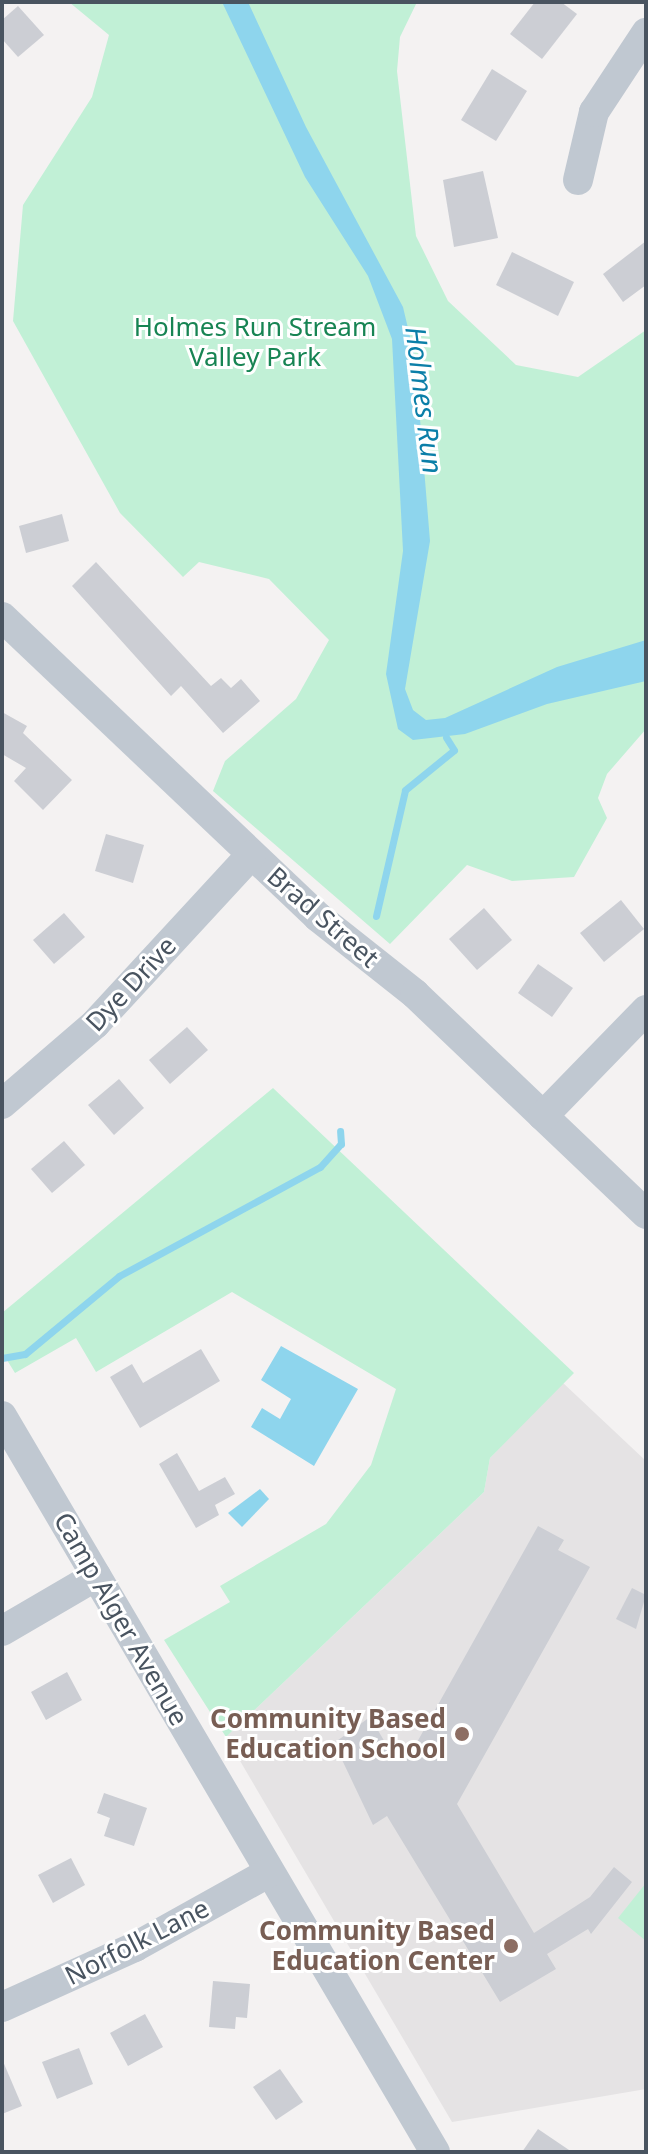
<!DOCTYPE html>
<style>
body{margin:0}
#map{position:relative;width:648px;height:2154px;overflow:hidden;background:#f4f2f2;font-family:"Noto Sans",sans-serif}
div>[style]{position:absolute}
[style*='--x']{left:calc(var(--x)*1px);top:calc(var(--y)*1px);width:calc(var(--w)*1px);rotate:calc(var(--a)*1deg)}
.education>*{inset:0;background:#e5e3e4}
.green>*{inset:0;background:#c1f0d6}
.water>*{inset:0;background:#8ed5ed}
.stream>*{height:7px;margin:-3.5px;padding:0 3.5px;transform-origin:3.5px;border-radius:3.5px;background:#8ed5ed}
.building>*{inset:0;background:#ccced4}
.minor>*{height:30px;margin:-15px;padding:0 15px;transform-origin:15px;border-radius:15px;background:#c0c8d1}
.dots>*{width:22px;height:22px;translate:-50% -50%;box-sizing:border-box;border:4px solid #fff;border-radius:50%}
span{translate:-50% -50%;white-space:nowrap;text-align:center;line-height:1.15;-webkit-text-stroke:6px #fff;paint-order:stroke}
.park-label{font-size:26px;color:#178453}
.street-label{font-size:26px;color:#495460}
.education-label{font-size:26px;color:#785e54;font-weight:700}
.right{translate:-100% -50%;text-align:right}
.water-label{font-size:28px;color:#0b7fa8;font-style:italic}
.frame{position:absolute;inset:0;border:4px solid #495460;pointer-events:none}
</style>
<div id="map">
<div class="education">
<div style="clip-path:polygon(562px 1382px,646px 1461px,646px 2089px,452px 2122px,226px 1737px,484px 1492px,490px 1458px)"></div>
</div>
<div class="green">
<div style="clip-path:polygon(69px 2px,417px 2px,400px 37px,397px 71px,416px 236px,448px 301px,516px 365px,578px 377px,646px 330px,646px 729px,607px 774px,598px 798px,607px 818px,574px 877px,512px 881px,467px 865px,390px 944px,213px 791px,225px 761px,296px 699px,329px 640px,269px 579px,199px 562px,183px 577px,120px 513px,13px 321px,23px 205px,92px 97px,109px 35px)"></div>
<div style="clip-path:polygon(273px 1088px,574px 1373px,490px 1458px,484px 1492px,226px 1737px,164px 1640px,230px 1602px,220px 1586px,326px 1524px,371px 1465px,396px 1389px,232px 1292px,96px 1372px,76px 1338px,15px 1373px,2px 1352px,2px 1313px)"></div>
<div style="clip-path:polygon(646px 1883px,646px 1941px,618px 1918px)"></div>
</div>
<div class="water">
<div style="clip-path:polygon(222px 2px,248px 2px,306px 127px,403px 307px,415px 358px,430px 541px,405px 689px,413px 710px,426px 720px,445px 718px,557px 667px,646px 640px,646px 681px,547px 704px,465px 734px,413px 740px,398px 729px,386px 674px,403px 551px,392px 339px,368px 276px,305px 177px)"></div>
<div style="clip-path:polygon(281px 1346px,358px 1389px,314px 1466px,251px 1427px,262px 1408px,280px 1419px,291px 1399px,261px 1380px)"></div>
<div style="clip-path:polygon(260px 1489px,269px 1499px,242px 1527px,228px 1513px)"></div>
</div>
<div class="stream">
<div style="--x:376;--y:916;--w:129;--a:-77"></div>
<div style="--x:405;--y:790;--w:63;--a:-39.2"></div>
<div style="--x:454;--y:750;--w:15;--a:-122"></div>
<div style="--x:2;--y:1358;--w:23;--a:-10"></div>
<div style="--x:25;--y:1354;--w:122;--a:-39.7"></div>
<div style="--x:119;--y:1276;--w:229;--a:-28.5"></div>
<div style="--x:320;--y:1167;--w:31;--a:-48"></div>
<div style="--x:341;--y:1144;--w:13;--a:-94"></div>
</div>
<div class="building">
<div style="clip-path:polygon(535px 2px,561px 2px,577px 14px,542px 59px,510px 34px)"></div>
<div style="clip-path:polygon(18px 6px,44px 35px,18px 57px,2px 39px,2px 20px)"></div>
<div style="clip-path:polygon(492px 69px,527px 91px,496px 141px,461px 120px)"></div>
<div style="clip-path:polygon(483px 171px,498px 238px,454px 247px,443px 180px)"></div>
<div style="clip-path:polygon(646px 241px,646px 285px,623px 302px,603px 274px)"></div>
<div style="clip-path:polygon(512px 252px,574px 282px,558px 316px,496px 285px)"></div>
<div style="clip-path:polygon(62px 514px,69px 541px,26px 553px,19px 526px)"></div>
<div style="clip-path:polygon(96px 562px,211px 686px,221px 678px,231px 688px,241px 679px,260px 701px,223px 733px,181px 686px,171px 696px,72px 586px)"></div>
<div style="clip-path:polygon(2px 712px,27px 726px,23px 733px,72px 780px,43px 810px,14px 781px,26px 768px,2px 754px)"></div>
<div style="clip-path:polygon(106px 834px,144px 845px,133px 883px,95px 871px)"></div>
<div style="clip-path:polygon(621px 900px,644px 929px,604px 962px,580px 933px)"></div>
<div style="clip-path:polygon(484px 908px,512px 940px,477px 970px,449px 939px)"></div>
<div style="clip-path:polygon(64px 913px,85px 937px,54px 964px,33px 940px)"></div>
<div style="clip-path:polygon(538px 964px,573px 988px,552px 1017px,518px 993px)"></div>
<div style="clip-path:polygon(187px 1027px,208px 1050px,170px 1084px,149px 1060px)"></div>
<div style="clip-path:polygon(119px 1079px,144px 1108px,114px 1135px,88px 1105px)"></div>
<div style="clip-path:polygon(64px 1141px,85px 1165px,52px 1193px,31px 1169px)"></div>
<div style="clip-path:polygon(201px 1349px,220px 1381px,140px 1428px,110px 1377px,132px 1364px,143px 1383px)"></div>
<div style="clip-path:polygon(177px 1453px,199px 1491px,225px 1477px,235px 1494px,215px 1505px,219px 1515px,196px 1528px,159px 1464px)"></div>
<div style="clip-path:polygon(538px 1526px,564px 1540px,558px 1550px,590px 1567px,457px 1804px,534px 1933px,590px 1897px,614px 1867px,632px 1882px,591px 1934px,588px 1929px,547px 1954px,556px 1969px,500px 2002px,387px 1816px,373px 1825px,334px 1743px,370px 1717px,392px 1754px,416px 1744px)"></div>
<div style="clip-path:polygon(632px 1588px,646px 1595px,636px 1629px,616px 1619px)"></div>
<div style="clip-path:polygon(67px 1672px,82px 1700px,46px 1720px,31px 1692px)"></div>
<div style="clip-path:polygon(104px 1793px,147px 1808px,134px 1846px,104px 1836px,110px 1818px,97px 1813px)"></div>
<div style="clip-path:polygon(71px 1858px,85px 1885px,53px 1903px,38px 1875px)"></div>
<div style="clip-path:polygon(213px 1981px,250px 1984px,247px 2018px,236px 2017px,235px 2029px,209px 2027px)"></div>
<div style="clip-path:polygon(145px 2014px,163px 2047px,128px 2066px,110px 2033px)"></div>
<div style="clip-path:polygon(79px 2048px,93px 2084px,57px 2099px,42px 2062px)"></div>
<div style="clip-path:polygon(2px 2059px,22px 2106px,2px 2114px)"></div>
<div style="clip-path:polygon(280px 2069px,303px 2102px,276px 2120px,253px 2087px)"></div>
<div style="clip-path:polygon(538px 2129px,572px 2152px,522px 2152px)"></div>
</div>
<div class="minor">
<div style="--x:578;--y:180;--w:70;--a:-76.8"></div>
<div style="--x:594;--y:112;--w:95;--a:-56.6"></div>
<div style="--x:2;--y:617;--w:436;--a:43.5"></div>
<div style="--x:318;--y:917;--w:124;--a:38.4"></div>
<div style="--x:415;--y:994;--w:319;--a:43.6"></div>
<div style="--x:2;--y:1104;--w:123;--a:-40.7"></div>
<div style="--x:95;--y:1024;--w:230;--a:-47.3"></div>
<div style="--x:543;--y:1116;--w:148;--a:-45.8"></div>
<div style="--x:2;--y:1416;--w:854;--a:59.53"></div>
<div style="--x:2;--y:1631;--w:109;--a:-30.3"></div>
<div style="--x:2;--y:2007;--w:146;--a:-24.3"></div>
<div style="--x:135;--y:1947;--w:154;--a:-29.1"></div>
</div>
<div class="dots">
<div style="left:462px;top:1734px;background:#8d6e63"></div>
<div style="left:511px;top:1946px;background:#8d6e63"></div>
</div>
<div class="park-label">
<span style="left:255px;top:342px">Holmes Run Stream<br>Valley Park</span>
</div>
<div class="street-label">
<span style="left:323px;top:917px;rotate:41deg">Brad Street</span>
<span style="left:131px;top:984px;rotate:-47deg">Dye Drive</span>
<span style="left:121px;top:1619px;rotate:60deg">Camp Alger Avenue</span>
<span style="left:137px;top:1942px;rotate:-27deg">Norfolk Lane</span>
</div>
<div class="education-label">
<span class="right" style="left:446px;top:1734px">Community Based<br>Education School</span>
<span class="right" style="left:495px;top:1946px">Community Based<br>Education Center</span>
</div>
<div class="water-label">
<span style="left:425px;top:400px;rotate:83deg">Holmes Run</span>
</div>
<div class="frame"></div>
</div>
